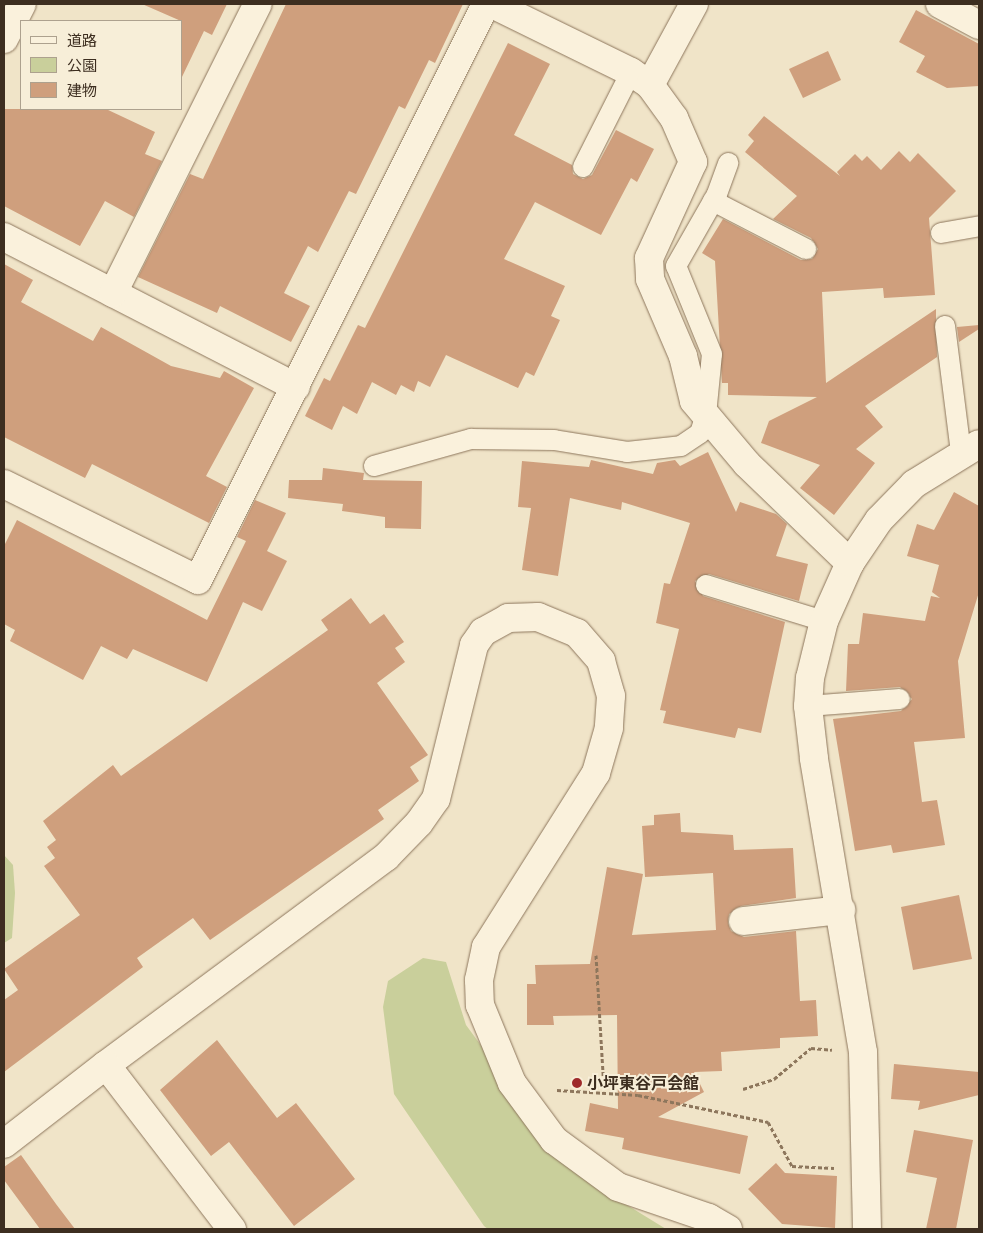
<!DOCTYPE html>
<meta charset="utf-8">
<style>
body{margin:0}
#map{position:relative;width:983px;height:1233px;overflow:hidden;background:#f0e4c8;font-family:"Source Serif 4","Noto Sans JP",serif}
div>[style]{position:absolute}
[style*='--x']{left:calc(var(--x)*1px);top:calc(var(--y)*1px);width:calc(var(--w)*1px);rotate:calc(var(--a)*1deg)}
.green>*{inset:0;background:#c9cf9b}
.building>*{inset:0;background:#cf9f7d}
.path>*{height:3px;margin-top:-1.5px;transform-origin:0;background:repeating-linear-gradient(90deg,#8d765c 0 4px,transparent 0 6.5px)}
.roads{filter:drop-shadow(0 0 1px #8d765c) drop-shadow(0 0 1px #8d765c)}
.lane>*{height:20px;margin:-10px;padding:0 10px;transform-origin:10px;border-radius:10px;background:#faf1dc}
.street>*{height:28px;margin:-14px;padding:0 14px;transform-origin:14px;border-radius:14px;background:#faf1dc}
.secondary>*{height:28px;margin:-14px;padding:0 14px;transform-origin:14px;border-radius:14px;background:#faf1dc}
.dots>*{width:14px;height:14px;translate:-50% -50%;box-sizing:border-box;border:2px solid #f7eed8;border-radius:50%}
span{translate:-50% -50%;white-space:nowrap;text-align:center;line-height:1.15;-webkit-text-stroke:4px #f7eed8;paint-order:stroke}
.poi-label{font-size:16px;color:#3d2e20;font-weight:700}
.left{translate:0 -50%;text-align:left}
.frame{position:absolute;inset:0;border:5px solid #3d2e20;pointer-events:none}
.legend{position:absolute;left:20px;top:20px;width:162px;height:90px;box-sizing:border-box;background:#f7eed8;border:1px solid #ada18e;margin:0;padding:6px 9px;list-style:none;font-size:15px;color:#3d2e20}
.legend li{display:flex;align-items:center;gap:10px;height:25px}
.legend b{width:25px;border:1px solid #ada18e}
</style>
<div id="map">
<div class="green">
<div style="clip-path:polygon(4px 855px,13px 865px,15px 893px,12px 938px,4px 943px)"></div>
<div style="clip-path:polygon(423px 958px,446px 962px,466px 1025px,575px 1173px,666px 1229px,488px 1229px,484px 1226px,394px 1094px,383px 1007px,388px 981px)"></div>
</div>
<div class="building">
<div style="clip-path:polygon(142px 4px,227px 4px,212px 35px,204px 31px,181px 79px,181px 21px)"></div>
<div style="clip-path:polygon(286px 4px,463px 4px,435px 63px,429px 60px,405px 109px,399px 106px,356px 194px,349px 191px,318px 252px,308px 246px,284px 293px,310px 306px,291px 342px,220px 306px,217px 313px,138px 277px,190px 174px,203px 179px)"></div>
<div style="clip-path:polygon(916px 10px,979px 44px,979px 86px,947px 88px,916px 72px,925px 56px,899px 42px)"></div>
<div style="clip-path:polygon(508px 43px,550px 64px,514px 135px,572px 165px,573px 174px,583px 179px,592px 175px,616px 130px,654px 149px,637px 182px,631px 178px,601px 235px,535px 202px,504px 259px,565px 286px,551px 316px,560px 320px,534px 376px,526px 372px,518px 388px,446px 355px,430px 387px,418px 381px,414px 392px,401px 385px,396px 395px,372px 382px,357px 414px,343px 406px,332px 430px,305px 416px,324px 378px,330px 381px,358px 325px,365px 328px)"></div>
<div style="clip-path:polygon(828px 51px,841px 80px,803px 98px,789px 69px)"></div>
<div style="clip-path:polygon(4px 109px,106px 109px,155px 132px,145px 154px,162px 161px,134px 217px,105px 201px,80px 246px,4px 206px)"></div>
<div style="clip-path:polygon(764px 116px,840px 176px,837px 172px,855px 154px,862px 161px,867px 156px,881px 170px,899px 151px,910px 162px,918px 153px,956px 191px,929px 218px,935px 295px,884px 298px,883px 288px,822px 292px,826px 383px,936px 309px,936px 318px,937px 357px,865px 406px,883px 427px,856px 449px,875px 463px,834px 515px,800px 488px,820px 465px,761px 443px,769px 421px,817px 397px,728px 395px,728px 383px,722px 383px,715px 261px,702px 253px,723px 219px,801px 260px,812px 259px,818px 249px,811px 238px,773px 219px,797px 196px,745px 152px,754px 141px,748px 135px)"></div>
<div style="clip-path:polygon(4px 264px,33px 280px,21px 302px,93px 341px,101px 327px,171px 366px,220px 378px,224px 371px,254px 388px,206px 476px,227px 487px,209px 523px,92px 464px,85px 478px,4px 437px)"></div>
<div style="clip-path:polygon(979px 325px,979px 329px,959px 342px,957px 327px)"></div>
<div style="clip-path:polygon(708px 452px,736px 512px,740px 502px,776px 514px,787px 524px,776px 556px,808px 564px,799px 601px,709px 574px,695px 581px,703px 596px,785px 622px,761px 733px,738px 728px,735px 738px,663px 723px,666px 711px,660px 710px,679px 629px,656px 623px,664px 583px,670px 584px,690px 523px,622px 502px,621px 510px,570px 498px,558px 576px,522px 570px,531px 508px,518px 507px,522px 461px,589px 467px,591px 460px,653px 474px,657px 463px,675px 460px,680px 466px)"></div>
<div style="clip-path:polygon(323px 468px,364px 473px,363px 480px,422px 481px,421px 529px,385px 528px,385px 517px,342px 511px,343px 504px,288px 498px,289px 480px,322px 480px)"></div>
<div style="clip-path:polygon(954px 492px,979px 506px,979px 592px,958px 661px,965px 738px,914px 742px,922px 802px,937px 800px,945px 845px,893px 853px,891px 845px,855px 851px,833px 719px,901px 711px,912px 699px,900px 687px,846px 691px,848px 644px,859px 644px,863px 613px,925px 621px,931px 596px,940px 598px,932px 592px,939px 565px,907px 556px,917px 524px,934px 530px)"></div>
<div style="clip-path:polygon(255px 500px,286px 513px,267px 551px,287px 561px,262px 611px,243px 602px,207px 682px,133px 649px,127px 659px,101px 646px,83px 680px,10px 641px,15px 630px,4px 624px,4px 546px,17px 520px,207px 620px,246px 541px,237px 537px)"></div>
<div style="clip-path:polygon(351px 598px,370px 624px,384px 614px,404px 642px,395px 648px,405px 662px,377px 683px,428px 755px,410px 767px,419px 781px,378px 810px,384px 819px,210px 940px,193px 918px,137px 958px,143px 967px,4px 1072px,4px 1000px,18px 990px,4px 969px,80px 915px,44px 866px,55px 858px,47px 847px,56px 840px,43px 821px,113px 765px,121px 776px,328px 630px,321px 620px)"></div>
<div style="clip-path:polygon(680px 813px,681px 832px,733px 835px,734px 850px,793px 848px,796px 898px,741px 906px,729px 914px,728px 923px,731px 931px,744px 937px,796px 931px,800px 1001px,816px 1000px,818px 1036px,780px 1038px,780px 1048px,721px 1052px,722px 1071px,694px 1072px,704px 1092px,658px 1117px,748px 1136px,740px 1174px,622px 1149px,624px 1138px,585px 1131px,590px 1103px,618px 1109px,617px 1015px,553px 1016px,554px 1025px,527px 1025px,527px 984px,536px 984px,535px 965px,590px 964px,607px 867px,643px 874px,632px 935px,716px 930px,713px 873px,645px 877px,642px 826px,654px 825px,654px 815px)"></div>
<div style="clip-path:polygon(959px 895px,972px 959px,913px 970px,901px 907px)"></div>
<div style="clip-path:polygon(217px 1040px,277px 1118px,296px 1103px,355px 1179px,294px 1226px,229px 1142px,211px 1156px,160px 1090px)"></div>
<div style="clip-path:polygon(894px 1064px,979px 1072px,979px 1095px,918px 1110px,920px 1101px,891px 1099px)"></div>
<div style="clip-path:polygon(914px 1130px,973px 1140px,956px 1229px,926px 1229px,937px 1178px,906px 1172px)"></div>
<div style="clip-path:polygon(21px 1155px,56px 1204px,75px 1229px,40px 1229px,4px 1180px,4px 1167px)"></div>
<div style="clip-path:polygon(776px 1163px,785px 1173px,837px 1176px,835px 1228px,782px 1224px,748px 1189px)"></div>
</div>
<div class="path">
<div style="--x:596;--y:955;--w:136;--a:86.6"></div>
<div style="--x:743;--y:1089;--w:33;--a:-18"></div>
<div style="--x:774;--y:1079;--w:48;--a:-40"></div>
<div style="--x:811;--y:1048;--w:21;--a:5"></div>
<div style="--x:557;--y:1090;--w:81;--a:3.5"></div>
<div style="--x:638;--y:1095;--w:133;--a:11.7"></div>
<div style="--x:768;--y:1122;--w:50;--a:61.4"></div>
<div style="--x:792;--y:1166;--w:42;--a:2.7"></div>
</div>
<div class="roads">
<div class="lane">
<div style="--x:583;--y:167;--w:106;--a:-63.2"></div>
<div style="--x:713;--y:201;--w:105;--a:27.3"></div>
<div style="--x:941;--y:233;--w:39;--a:-10"></div>
<div style="--x:945;--y:326;--w:127;--a:82.8"></div>
<div style="--x:374;--y:466;--w:101;--a:-15.6"></div>
<div style="--x:471;--y:439;--w:83;--a:0.7"></div>
<div style="--x:554;--y:440;--w:74;--a:9.3"></div>
<div style="--x:627;--y:452;--w:54;--a:-6.3"></div>
<div style="--x:681;--y:446;--w:23;--a:-34"></div>
<div style="--x:700;--y:433;--w:19;--a:-72"></div>
<div style="--x:706;--y:415;--w:61;--a:-84.4"></div>
<div style="--x:712;--y:354;--w:95;--a:-112.2"></div>
<div style="--x:676;--y:266;--w:83;--a:-60.3"></div>
<div style="--x:717;--y:194;--w:33;--a:-70"></div>
<div style="--x:706;--y:585;--w:123;--a:17"></div>
<div style="--x:808;--y:706;--w:92;--a:-4.4"></div>
</div>
<div class="street">
<div style="--x:492;--y:4;--w:155;--a:26.1"></div>
<div style="--x:631;--y:72;--w:23;--a:34"></div>
<div style="--x:650;--y:85;--w:41;--a:54"></div>
<div style="--x:674;--y:118;--w:48;--a:66.6"></div>
<div style="--x:693;--y:162;--w:106;--a:114.6"></div>
<div style="--x:649;--y:258;--w:21;--a:87"></div>
<div style="--x:650;--y:279;--w:84;--a:66.8"></div>
<div style="--x:683;--y:356;--w:46;--a:76.3"></div>
<div style="--x:694;--y:401;--w:82;--a:49.9"></div>
<div style="--x:747;--y:464;--w:143;--a:43.9"></div>
<div style="--x:940;--y:4;--w:44;--a:28.3"></div>
<div style="--x:4;--y:39;--w:39;--a:-63"></div>
<div style="--x:4;--y:237;--w:328;--a:27.2"></div>
<div style="--x:113;--y:293;--w:323;--a:-63.4"></div>
<div style="--x:4;--y:484;--w:216;--a:26.3"></div>
<div style="--x:198;--y:580;--w:644;--a:-63.43"></div>
<div style="--x:743;--y:921;--w:99;--a:-6.4"></div>
<div style="--x:106;--y:1065;--w:349;--a:-36.6"></div>
<div style="--x:386;--y:857;--w:47;--a:-45.9"></div>
<div style="--x:419;--y:823;--w:29;--a:-55"></div>
<div style="--x:436;--y:799;--w:159;--a:-76.1"></div>
<div style="--x:474;--y:645;--w:16;--a:-55"></div>
<div style="--x:483;--y:632;--w:29;--a:-29"></div>
<div style="--x:508;--y:618;--w:30;--a:-2"></div>
<div style="--x:538;--y:617;--w:42;--a:22.3"></div>
<div style="--x:577;--y:633;--w:37;--a:49"></div>
<div style="--x:601;--y:661;--w:36;--a:74"></div>
<div style="--x:611;--y:696;--w:32;--a:94"></div>
<div style="--x:609;--y:728;--w:47;--a:106.1"></div>
<div style="--x:596;--y:773;--w:206;--a:122.3"></div>
<div style="--x:486;--y:947;--w:34;--a:102"></div>
<div style="--x:479;--y:980;--w:25;--a:88"></div>
<div style="--x:480;--y:1005;--w:84;--a:67.7"></div>
<div style="--x:512;--y:1083;--w:71;--a:53.6"></div>
<div style="--x:554;--y:1140;--w:79;--a:36.3"></div>
<div style="--x:618;--y:1187;--w:96;--a:18.8"></div>
<div style="--x:709;--y:1218;--w:22;--a:30"></div>
<div style="--x:4;--y:1144;--w:129;--a:-37.8"></div>
<div style="--x:106;--y:1065;--w:207;--a:52.5"></div>
</div>
<div class="secondary">
<div style="--x:650;--y:85;--w:92;--a:-61.5"></div>
<div style="--x:867;--y:1229;--w:177;--a:-91.3"></div>
<div style="--x:863;--y:1052;--w:298;--a:-99.5"></div>
<div style="--x:814;--y:758;--w:52;--a:-96.6"></div>
<div style="--x:808;--y:706;--w:28;--a:-86"></div>
<div style="--x:810;--y:678;--w:59;--a:-76.2"></div>
<div style="--x:824;--y:621;--w:64;--a:-65.9"></div>
<div style="--x:850;--y:563;--w:52;--a:-56"></div>
<div style="--x:879;--y:520;--w:50;--a:-45.8"></div>
<div style="--x:914;--y:484;--w:76;--a:-31.6"></div>
</div>
</div>
<div class="dots">
<div style="left:577px;top:1083px;background:#9e2a2b"></div>
</div>
<div class="poi-label">
<span class="left" style="left:587px;top:1083px">小坪東谷戸会館</span>
</div>
<div class="frame"></div>
<ul class="legend">
<li><b style="height:6px;background:#faf1dc"></b>道路</li>
<li><b style="height:14px;background:#c9cf9b"></b>公園</li>
<li><b style="height:14px;background:#cf9f7d"></b>建物</li>
</ul>
</div>
